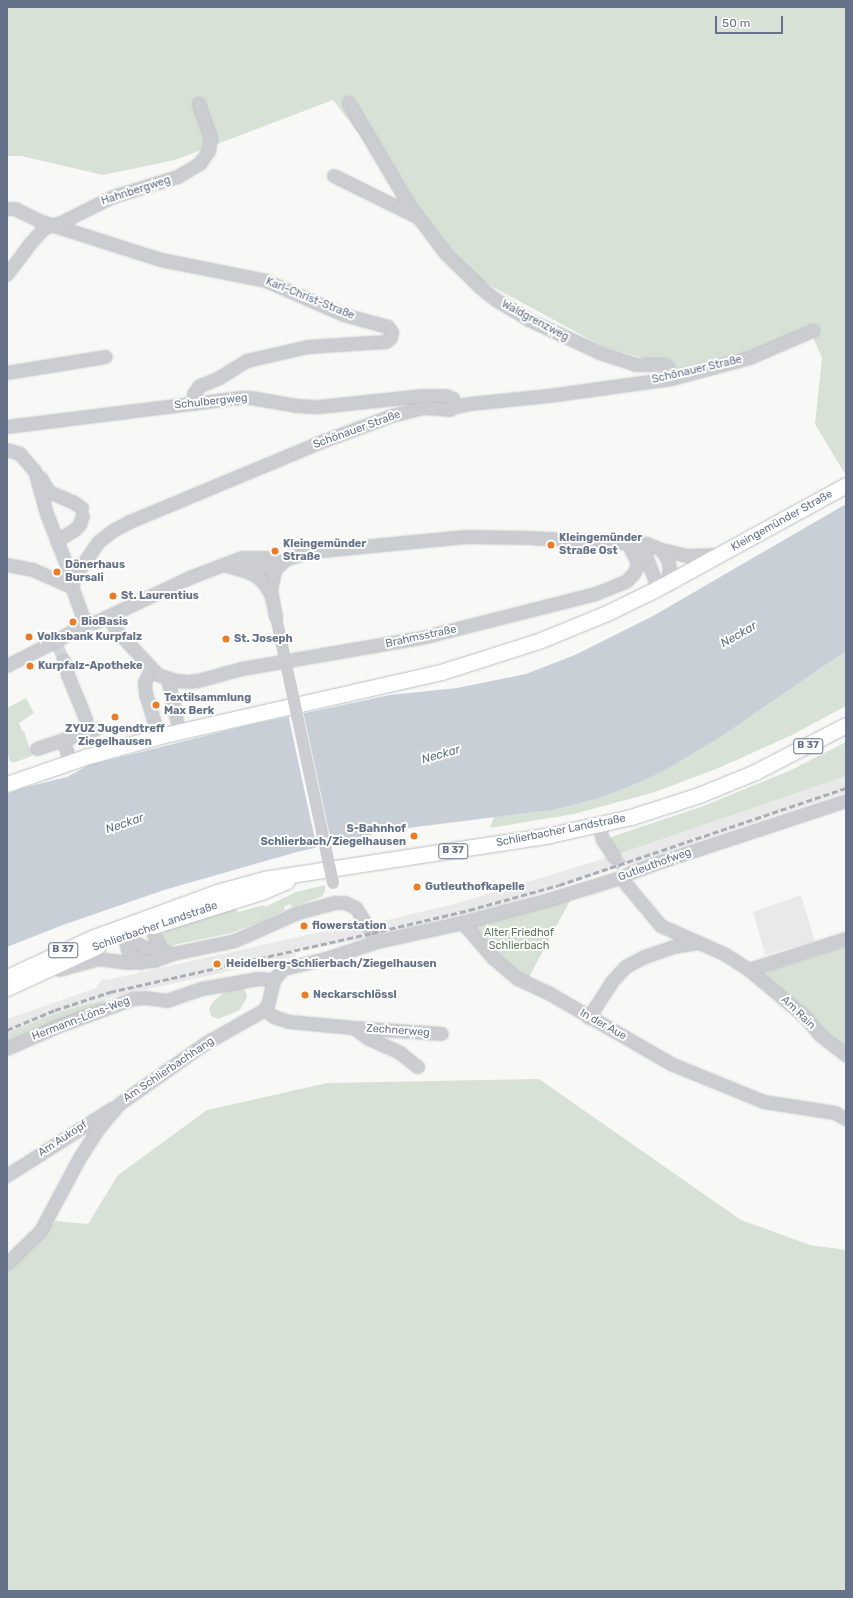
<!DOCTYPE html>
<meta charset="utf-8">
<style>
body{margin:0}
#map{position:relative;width:853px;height:1598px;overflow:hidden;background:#f8f9f6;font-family:Rubik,sans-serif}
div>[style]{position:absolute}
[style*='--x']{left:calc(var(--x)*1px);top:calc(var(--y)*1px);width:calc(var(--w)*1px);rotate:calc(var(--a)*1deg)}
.built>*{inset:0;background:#e9e9e9}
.green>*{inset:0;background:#d8e1d6}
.water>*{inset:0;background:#c8cfd6}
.pier>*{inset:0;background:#f8f9f6}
.minor-tunnel>*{height:12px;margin-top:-6px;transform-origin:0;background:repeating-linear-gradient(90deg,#d3d7db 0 12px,transparent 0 18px)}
.roads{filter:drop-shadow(0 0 1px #bbbec3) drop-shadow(0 0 1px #bbbec3)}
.minor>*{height:12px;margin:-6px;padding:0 6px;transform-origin:6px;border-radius:6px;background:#cbcdd1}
.major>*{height:15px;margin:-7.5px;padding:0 7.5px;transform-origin:7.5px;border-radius:7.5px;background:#fff}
.rail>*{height:2.5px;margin-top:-1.25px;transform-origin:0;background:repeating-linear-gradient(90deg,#aaaeb5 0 6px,transparent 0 9px)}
.minor-bridge>*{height:12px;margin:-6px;padding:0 6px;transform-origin:6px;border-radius:6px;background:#cbcdd1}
.dots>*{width:11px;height:11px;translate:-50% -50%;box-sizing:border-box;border:2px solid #fff;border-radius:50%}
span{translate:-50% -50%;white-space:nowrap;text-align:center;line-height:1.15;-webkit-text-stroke:4px #fff;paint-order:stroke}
.shield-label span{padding:1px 3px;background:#fff;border:1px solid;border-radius:3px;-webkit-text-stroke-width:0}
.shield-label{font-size:10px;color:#657289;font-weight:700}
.street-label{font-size:11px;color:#657289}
.poi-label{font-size:11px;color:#657289;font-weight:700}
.left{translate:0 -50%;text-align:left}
.right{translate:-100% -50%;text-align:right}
.park-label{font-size:11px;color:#617a61}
.water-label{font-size:12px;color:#617384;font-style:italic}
.frame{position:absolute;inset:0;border:8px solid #657289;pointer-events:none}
.scale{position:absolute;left:715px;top:16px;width:68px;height:18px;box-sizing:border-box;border:2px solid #657289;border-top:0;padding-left:5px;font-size:12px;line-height:14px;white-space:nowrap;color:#657289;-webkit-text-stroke:3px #fff;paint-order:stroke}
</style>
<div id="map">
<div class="built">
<div style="clip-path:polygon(846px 776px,846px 792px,493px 909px,390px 934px,295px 952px,296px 956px,112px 997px,62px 1011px,7px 1033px,7px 1019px,96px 988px,102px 979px,107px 980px,373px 920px,375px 923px,458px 903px,616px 855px)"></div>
<div style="clip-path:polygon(801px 895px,815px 941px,765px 955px,753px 912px)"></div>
</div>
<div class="green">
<div style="clip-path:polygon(7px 7px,846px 7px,846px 473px,845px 474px,815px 424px,822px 358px,813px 337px,679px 369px,602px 346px,469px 274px,420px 214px,333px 100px,175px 160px,103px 175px,21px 156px,7px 156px)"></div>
<div style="clip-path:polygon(846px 651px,846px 706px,792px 735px,721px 767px,655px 792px,574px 814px,490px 828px,494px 817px,553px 810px,600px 798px,638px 783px,722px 736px)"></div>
<div style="clip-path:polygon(26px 698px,34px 713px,19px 723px,22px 731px,24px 731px,32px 756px,13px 763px,12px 761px,10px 762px,7px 750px,7px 708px)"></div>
<div style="clip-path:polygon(846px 742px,846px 776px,616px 855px,605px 839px,701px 807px,789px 771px)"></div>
<div style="clip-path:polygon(325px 885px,325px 891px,321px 897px,292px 907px,290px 904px,284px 907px,285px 910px,260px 922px,231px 933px,173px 945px,173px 947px,166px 947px,161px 936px,167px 929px,235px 908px,238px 912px,264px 905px,265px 907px,296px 892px)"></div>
<div style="clip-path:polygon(571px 899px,528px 979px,496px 955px,475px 928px,476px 925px)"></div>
<div style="clip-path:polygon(846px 946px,846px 1048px,839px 1045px,762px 973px)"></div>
<div style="clip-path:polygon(242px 987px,245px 990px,247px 997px,240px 1010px,218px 1019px,211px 1016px,209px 1009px,212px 1003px,225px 991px,232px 988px)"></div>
<div style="clip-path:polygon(107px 999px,83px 1015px,7px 1046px,7px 1033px,62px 1011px)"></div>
<div style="clip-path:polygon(539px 1079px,741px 1220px,810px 1245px,846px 1250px,846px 1591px,7px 1591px,7px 1268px,56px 1221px,88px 1224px,118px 1175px,207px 1110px,327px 1083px)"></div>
</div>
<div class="water">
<div style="clip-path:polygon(846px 504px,846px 651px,722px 736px,663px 771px,638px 783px,600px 798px,553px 810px,392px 830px,297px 852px,164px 890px,63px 925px,7px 947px,7px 794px,23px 788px,67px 777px,89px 765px,245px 726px,390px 695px,457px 688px,526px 674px,575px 655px,653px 616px)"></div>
</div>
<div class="pier">
<div style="clip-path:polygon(303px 711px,332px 846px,317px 849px,288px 714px)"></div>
</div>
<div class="minor-tunnel">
<div style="--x:58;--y:647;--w:15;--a:67"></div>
<div style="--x:614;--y:857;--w:13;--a:48"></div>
</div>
<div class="roads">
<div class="minor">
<div style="--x:349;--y:103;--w:118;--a:59.5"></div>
<div style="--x:409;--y:205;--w:61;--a:52.9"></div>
<div style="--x:446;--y:254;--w:49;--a:44.2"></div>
<div style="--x:481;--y:288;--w:19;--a:39"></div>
<div style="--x:496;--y:300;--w:39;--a:31"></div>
<div style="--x:529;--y:320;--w:78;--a:24.9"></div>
<div style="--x:600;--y:353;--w:38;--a:18"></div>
<div style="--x:636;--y:365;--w:29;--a:0"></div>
<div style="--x:665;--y:365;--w:6;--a:45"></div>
<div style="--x:669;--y:369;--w:10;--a:73"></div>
<div style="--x:334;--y:176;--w:93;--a:26.3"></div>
<div style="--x:7;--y:209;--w:8;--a:0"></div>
<div style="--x:15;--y:209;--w:30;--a:26"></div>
<div style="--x:42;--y:222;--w:125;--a:17.7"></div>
<div style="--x:161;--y:260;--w:107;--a:11.3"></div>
<div style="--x:266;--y:281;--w:85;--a:23.6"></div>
<div style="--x:344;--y:315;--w:46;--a:15.3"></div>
<div style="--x:388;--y:327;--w:6;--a:51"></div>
<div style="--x:392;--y:332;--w:6;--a:99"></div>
<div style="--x:391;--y:338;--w:6;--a:141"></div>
<div style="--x:386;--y:342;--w:78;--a:176.3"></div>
<div style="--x:308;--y:347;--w:63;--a:167.1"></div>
<div style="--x:247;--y:361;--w:32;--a:148"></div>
<div style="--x:220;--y:378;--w:22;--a:158"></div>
<div style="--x:200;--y:386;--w:10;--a:127"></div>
<div style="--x:194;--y:394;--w:10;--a:90"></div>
<div style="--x:7;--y:275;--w:40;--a:-53"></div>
<div style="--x:31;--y:243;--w:21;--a:-47"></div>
<div style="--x:45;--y:228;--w:17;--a:-17"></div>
<div style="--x:61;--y:223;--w:58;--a:-26.6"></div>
<div style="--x:113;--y:197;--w:68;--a:-17.1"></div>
<div style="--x:178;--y:177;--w:26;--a:-31"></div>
<div style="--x:200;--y:164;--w:16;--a:-55"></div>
<div style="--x:209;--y:151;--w:12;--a:-81"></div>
<div style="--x:211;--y:139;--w:37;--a:-109"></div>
<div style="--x:7;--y:373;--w:100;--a:-9.2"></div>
<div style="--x:7;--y:427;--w:236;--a:-7.1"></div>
<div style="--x:241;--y:398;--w:10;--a:0"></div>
<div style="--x:251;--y:398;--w:47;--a:9.9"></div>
<div style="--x:297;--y:406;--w:22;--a:3"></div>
<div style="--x:319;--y:407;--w:105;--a:-6"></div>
<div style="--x:423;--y:396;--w:23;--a:0"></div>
<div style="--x:446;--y:396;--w:8;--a:23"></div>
<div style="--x:453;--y:399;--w:8;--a:76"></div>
<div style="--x:7;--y:450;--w:14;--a:17"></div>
<div style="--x:20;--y:454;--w:23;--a:49"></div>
<div style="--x:35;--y:471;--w:45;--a:74.4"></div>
<div style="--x:47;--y:514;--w:72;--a:68.8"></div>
<div style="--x:41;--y:478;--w:16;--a:60"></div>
<div style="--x:49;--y:492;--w:26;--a:23"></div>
<div style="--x:73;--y:502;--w:11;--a:34"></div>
<div style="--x:57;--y:541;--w:21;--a:-31"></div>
<div style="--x:75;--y:530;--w:7;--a:-45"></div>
<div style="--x:80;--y:525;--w:9;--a:-72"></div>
<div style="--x:638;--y:544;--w:14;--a:56"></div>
<div style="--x:646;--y:556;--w:34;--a:69"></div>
<div style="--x:662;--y:550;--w:12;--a:59"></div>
<div style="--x:668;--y:560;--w:8;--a:76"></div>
<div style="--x:670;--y:568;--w:14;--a:98"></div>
<div style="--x:281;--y:563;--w:14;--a:-159"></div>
<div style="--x:268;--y:558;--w:26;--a:180"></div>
<div style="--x:242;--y:558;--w:53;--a:159.2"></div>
<div style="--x:192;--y:577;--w:107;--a:154.6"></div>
<div style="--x:95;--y:623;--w:6;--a:-171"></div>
<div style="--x:89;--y:622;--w:8;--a:-140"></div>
<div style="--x:83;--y:617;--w:32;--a:-110"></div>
<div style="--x:72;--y:587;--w:13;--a:-72"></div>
<div style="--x:76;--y:575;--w:40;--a:-55.1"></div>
<div style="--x:99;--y:542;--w:18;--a:-38"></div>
<div style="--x:113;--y:531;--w:19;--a:-28"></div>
<div style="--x:130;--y:522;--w:208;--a:-22.6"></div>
<div style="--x:322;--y:442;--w:75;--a:-20.4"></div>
<div style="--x:392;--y:416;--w:33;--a:-14"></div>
<div style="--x:424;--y:408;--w:26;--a:4"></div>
<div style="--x:450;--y:410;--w:6;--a:-31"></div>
<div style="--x:455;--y:407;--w:15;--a:-11"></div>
<div style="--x:470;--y:404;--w:79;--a:-5.8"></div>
<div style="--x:549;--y:396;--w:124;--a:-7.9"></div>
<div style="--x:672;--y:379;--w:81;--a:-15.1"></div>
<div style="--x:750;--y:358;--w:69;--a:-23.2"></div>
<div style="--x:7;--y:565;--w:26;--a:11"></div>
<div style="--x:33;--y:570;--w:43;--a:23.6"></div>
<div style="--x:224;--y:565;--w:25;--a:16"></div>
<div style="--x:248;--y:572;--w:9;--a:27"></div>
<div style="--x:256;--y:576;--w:11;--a:41"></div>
<div style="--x:264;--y:583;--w:15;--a:58"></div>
<div style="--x:242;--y:565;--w:33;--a:9"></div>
<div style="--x:276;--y:617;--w:26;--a:-101"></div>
<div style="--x:271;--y:591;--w:21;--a:-79"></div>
<div style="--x:275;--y:570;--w:16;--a:-43"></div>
<div style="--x:287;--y:559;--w:25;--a:-16"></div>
<div style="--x:311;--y:552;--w:156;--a:-5.5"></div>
<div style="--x:466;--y:537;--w:62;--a:0.9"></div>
<div style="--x:528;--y:538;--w:119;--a:2.9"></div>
<div style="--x:647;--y:544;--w:16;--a:22"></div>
<div style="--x:662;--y:550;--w:27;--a:13"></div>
<div style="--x:688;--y:556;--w:29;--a:-2"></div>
<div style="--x:109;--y:618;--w:15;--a:58"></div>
<div style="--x:117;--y:631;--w:60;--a:47"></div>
<div style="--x:158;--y:675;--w:19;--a:18"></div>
<div style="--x:176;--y:681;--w:14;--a:4"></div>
<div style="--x:190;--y:682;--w:12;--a:-9"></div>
<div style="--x:202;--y:680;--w:41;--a:-15.4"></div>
<div style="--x:242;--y:669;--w:183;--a:-9.8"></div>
<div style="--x:422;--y:638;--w:179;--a:-14.2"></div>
<div style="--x:596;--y:594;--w:32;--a:-22"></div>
<div style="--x:626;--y:582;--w:11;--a:-45"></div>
<div style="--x:634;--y:574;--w:7;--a:-63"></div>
<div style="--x:637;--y:568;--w:7;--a:-90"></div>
<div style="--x:637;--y:561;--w:20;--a:-117"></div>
<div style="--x:64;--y:661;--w:15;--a:74"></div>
<div style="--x:68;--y:675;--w:48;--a:67.8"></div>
<div style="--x:7;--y:666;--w:56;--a:-26.6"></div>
<div style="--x:57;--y:641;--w:37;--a:-31"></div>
<div style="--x:151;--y:669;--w:15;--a:113"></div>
<div style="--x:145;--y:683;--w:11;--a:85"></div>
<div style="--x:146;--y:694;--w:34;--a:73"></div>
<div style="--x:168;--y:679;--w:42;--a:77.6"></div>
<div style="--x:64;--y:740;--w:23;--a:75"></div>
<div style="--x:37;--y:749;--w:63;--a:-18.4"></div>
<div style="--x:599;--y:825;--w:16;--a:75"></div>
<div style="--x:603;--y:840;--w:20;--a:57"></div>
<div style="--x:621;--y:878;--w:62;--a:50.2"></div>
<div style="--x:661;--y:926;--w:71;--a:24"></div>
<div style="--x:726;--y:955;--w:27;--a:33"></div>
<div style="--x:749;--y:970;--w:73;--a:40"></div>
<div style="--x:805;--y:1017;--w:23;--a:50"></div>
<div style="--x:820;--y:1035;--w:33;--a:38"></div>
<div style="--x:463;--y:923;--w:48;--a:49.3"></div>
<div style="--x:494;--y:959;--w:31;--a:40"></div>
<div style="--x:518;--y:979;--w:35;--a:25"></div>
<div style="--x:550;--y:994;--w:140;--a:30"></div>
<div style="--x:671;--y:1064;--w:100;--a:22.2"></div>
<div style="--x:764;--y:1102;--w:72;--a:8.8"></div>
<div style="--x:835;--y:1113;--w:13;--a:29"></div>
<div style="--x:154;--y:925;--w:10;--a:90"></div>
<div style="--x:154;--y:935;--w:21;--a:62"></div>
<div style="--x:124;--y:933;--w:17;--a:77"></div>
<div style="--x:128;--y:950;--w:6;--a:59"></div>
<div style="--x:131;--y:955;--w:13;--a:39"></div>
<div style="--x:125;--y:936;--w:21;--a:31"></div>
<div style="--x:143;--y:947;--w:29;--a:14"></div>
<div style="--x:59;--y:970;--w:41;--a:-15.4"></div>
<div style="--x:99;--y:959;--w:28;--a:8"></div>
<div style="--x:127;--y:963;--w:28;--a:-4"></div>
<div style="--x:155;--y:961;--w:19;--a:-21"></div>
<div style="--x:173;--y:954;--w:63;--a:-11.8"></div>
<div style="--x:235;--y:941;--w:69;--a:-24"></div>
<div style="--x:298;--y:913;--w:38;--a:-15"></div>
<div style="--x:335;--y:903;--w:10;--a:0"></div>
<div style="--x:345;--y:903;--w:12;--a:24"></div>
<div style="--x:356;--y:908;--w:40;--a:57.1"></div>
<div style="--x:749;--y:970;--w:102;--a:-17.7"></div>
<div style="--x:265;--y:1010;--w:11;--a:38"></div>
<div style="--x:274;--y:1017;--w:16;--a:18"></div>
<div style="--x:289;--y:1022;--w:65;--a:5.3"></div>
<div style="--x:354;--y:1028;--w:88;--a:3.9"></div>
<div style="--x:589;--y:1018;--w:44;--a:-57"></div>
<div style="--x:613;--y:981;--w:19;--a:-47"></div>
<div style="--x:626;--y:967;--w:21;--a:-28"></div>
<div style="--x:645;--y:957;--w:31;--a:-19"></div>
<div style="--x:674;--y:947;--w:26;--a:-9"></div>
<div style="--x:355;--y:1029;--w:17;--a:36"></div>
<div style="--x:369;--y:1039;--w:34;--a:24"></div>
<div style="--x:400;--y:1053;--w:23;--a:38"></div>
<div style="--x:7;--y:1049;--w:55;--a:-23.7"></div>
<div style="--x:57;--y:1027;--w:82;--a:-20"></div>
<div style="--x:134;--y:999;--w:12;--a:-5"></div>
<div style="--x:146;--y:998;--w:21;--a:8"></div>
<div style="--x:167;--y:1001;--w:37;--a:-19"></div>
<div style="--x:202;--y:989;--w:57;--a:-10.1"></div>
<div style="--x:258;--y:979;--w:16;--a:4"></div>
<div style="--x:7;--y:1176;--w:125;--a:-32.5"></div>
<div style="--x:7;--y:1264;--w:47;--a:-44.1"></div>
<div style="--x:41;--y:1231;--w:83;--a:-61.9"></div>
<div style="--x:80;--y:1158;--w:33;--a:-57"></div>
<div style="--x:98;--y:1130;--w:34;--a:-50"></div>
<div style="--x:120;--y:1104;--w:104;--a:-35.2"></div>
<div style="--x:205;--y:1044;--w:69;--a:-29.5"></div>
<div style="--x:265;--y:1010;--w:9;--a:-63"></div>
<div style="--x:269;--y:1002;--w:23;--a:-77"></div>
<div style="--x:274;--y:980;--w:15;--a:-48"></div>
<div style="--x:284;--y:969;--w:43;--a:-13.4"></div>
<div style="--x:326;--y:959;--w:55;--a:-18.1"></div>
<div style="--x:378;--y:942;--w:87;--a:-12.6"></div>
<div style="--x:463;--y:923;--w:89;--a:-15"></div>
<div style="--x:549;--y:900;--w:75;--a:-17"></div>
<div style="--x:621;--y:878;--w:13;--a:-27"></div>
<div style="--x:633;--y:872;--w:30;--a:-20"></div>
<div style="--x:661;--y:862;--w:195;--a:-18.2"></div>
</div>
<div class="major">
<div style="--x:7;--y:784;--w:83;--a:-19.1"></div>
<div style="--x:85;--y:757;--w:82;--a:-15.6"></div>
<div style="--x:164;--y:735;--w:284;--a:-12.8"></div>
<div style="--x:441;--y:672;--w:105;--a:-17.7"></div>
<div style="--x:541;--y:640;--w:71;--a:-22.2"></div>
<div style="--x:607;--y:613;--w:57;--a:-26.1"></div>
<div style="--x:658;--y:588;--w:214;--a:-28.7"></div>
<div style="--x:153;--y:926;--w:113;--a:-17.5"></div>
<div style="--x:261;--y:892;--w:28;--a:-23"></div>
<div style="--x:7;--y:977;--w:96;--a:-24.7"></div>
<div style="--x:94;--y:937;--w:131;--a:-20.1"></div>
<div style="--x:217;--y:892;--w:49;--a:-15.5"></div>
<div style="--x:264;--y:879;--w:289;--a:-8.7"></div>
<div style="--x:550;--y:835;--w:83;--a:-12.5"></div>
<div style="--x:631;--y:817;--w:71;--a:-17.9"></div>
<div style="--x:699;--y:795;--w:61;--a:-22.3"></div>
<div style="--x:755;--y:772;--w:102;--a:-27.3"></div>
<div style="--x:7;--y:988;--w:100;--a:-24.8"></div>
</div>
</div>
<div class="rail">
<div style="--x:7;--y:1030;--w:52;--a:-22.6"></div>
<div style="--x:55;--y:1010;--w:58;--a:-18.1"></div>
<div style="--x:110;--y:992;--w:269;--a:-12.7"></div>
<div style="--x:372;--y:933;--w:100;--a:-13.3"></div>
<div style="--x:469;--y:910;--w:93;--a:-15.5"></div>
<div style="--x:559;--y:885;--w:303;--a:-18.7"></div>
</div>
<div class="minor-bridge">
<div style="--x:276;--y:617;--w:272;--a:77.9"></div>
</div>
<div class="dots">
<div style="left:551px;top:545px;background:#ef7a1f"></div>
<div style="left:275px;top:551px;background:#ef7a1f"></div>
<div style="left:57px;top:572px;background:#ef7a1f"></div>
<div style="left:113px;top:596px;background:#ef7a1f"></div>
<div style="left:73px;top:622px;background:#ef7a1f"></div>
<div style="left:29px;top:637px;background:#ef7a1f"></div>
<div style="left:226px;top:639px;background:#ef7a1f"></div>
<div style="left:30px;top:666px;background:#ef7a1f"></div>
<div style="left:156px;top:705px;background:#ef7a1f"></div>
<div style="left:115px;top:717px;background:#ef7a1f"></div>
<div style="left:414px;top:836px;background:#ef7a1f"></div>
<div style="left:417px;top:887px;background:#ef7a1f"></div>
<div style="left:304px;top:926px;background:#ef7a1f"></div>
<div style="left:217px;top:964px;background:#ef7a1f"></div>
<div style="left:305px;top:995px;background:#ef7a1f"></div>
</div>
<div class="shield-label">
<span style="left:808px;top:746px">B 37</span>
<span style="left:453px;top:851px">B 37</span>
<span style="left:63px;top:950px">B 37</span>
</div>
<div class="street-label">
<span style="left:136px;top:191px;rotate:-18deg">Hahnbergweg</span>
<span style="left:310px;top:299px;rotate:22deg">Karl-Christ-Straße</span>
<span style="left:535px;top:321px;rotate:28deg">Waldgrenzweg</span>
<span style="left:697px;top:370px;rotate:-13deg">Schönauer Straße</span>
<span style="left:211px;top:402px;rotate:-6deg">Schulbergweg</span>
<span style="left:357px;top:430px;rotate:-20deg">Schönauer Straße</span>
<span style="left:782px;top:521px;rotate:-29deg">Kleingemünder Straße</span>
<span style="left:421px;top:637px;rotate:-12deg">Brahmsstraße</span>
<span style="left:561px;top:831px;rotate:-11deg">Schlierbacher Landstraße</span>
<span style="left:655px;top:865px;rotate:-20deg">Gutleuthofweg</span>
<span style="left:155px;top:927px;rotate:-19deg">Schlierbacher Landstraße</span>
<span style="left:798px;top:1013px;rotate:44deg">Am Rain</span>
<span style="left:81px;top:1019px;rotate:-21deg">Hermann-Löns-Weg</span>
<span style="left:603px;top:1025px;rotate:29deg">In der Aue</span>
<span style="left:398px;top:1031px;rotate:4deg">Zechnerweg</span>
<span style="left:169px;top:1070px;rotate:-34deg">Am Schlierbachhang</span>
<span style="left:63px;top:1139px;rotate:-33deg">Am Aukopf</span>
</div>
<div class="poi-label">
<span class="left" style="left:559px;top:545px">Kleingemünder<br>Straße Ost</span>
<span class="left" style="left:283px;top:551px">Kleingemünder<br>Straße</span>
<span class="left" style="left:65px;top:572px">Dönerhaus<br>Bursali</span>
<span class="left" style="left:121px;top:596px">St. Laurentius</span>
<span class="left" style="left:81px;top:622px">BioBasis</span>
<span class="left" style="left:37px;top:637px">Volksbank Kurpfalz</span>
<span class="left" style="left:234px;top:639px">St. Joseph</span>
<span class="left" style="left:38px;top:666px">Kurpfalz-Apotheke</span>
<span class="left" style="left:164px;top:705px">Textilsammlung<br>Max Berk</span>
<span style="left:115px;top:736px">ZYUZ Jugendtreff<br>Ziegelhausen</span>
<span class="right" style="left:406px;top:836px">S-Bahnhof<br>Schlierbach/Ziegelhausen</span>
<span class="left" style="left:425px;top:887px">Gutleuthofkapelle</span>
<span class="left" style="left:312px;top:926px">flowerstation</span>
<span class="left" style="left:226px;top:964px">Heidelberg-Schlierbach/Ziegelhausen</span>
<span class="left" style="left:313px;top:995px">Neckarschlössl</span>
</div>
<div class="park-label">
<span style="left:519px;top:940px">Alter Friedhof<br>Schlierbach</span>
</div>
<div class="water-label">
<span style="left:739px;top:635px;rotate:-30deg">Neckar</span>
<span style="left:441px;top:755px;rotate:-16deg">Neckar</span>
<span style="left:125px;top:824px;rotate:-19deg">Neckar</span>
</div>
<div class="frame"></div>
<div class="scale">50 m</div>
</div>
